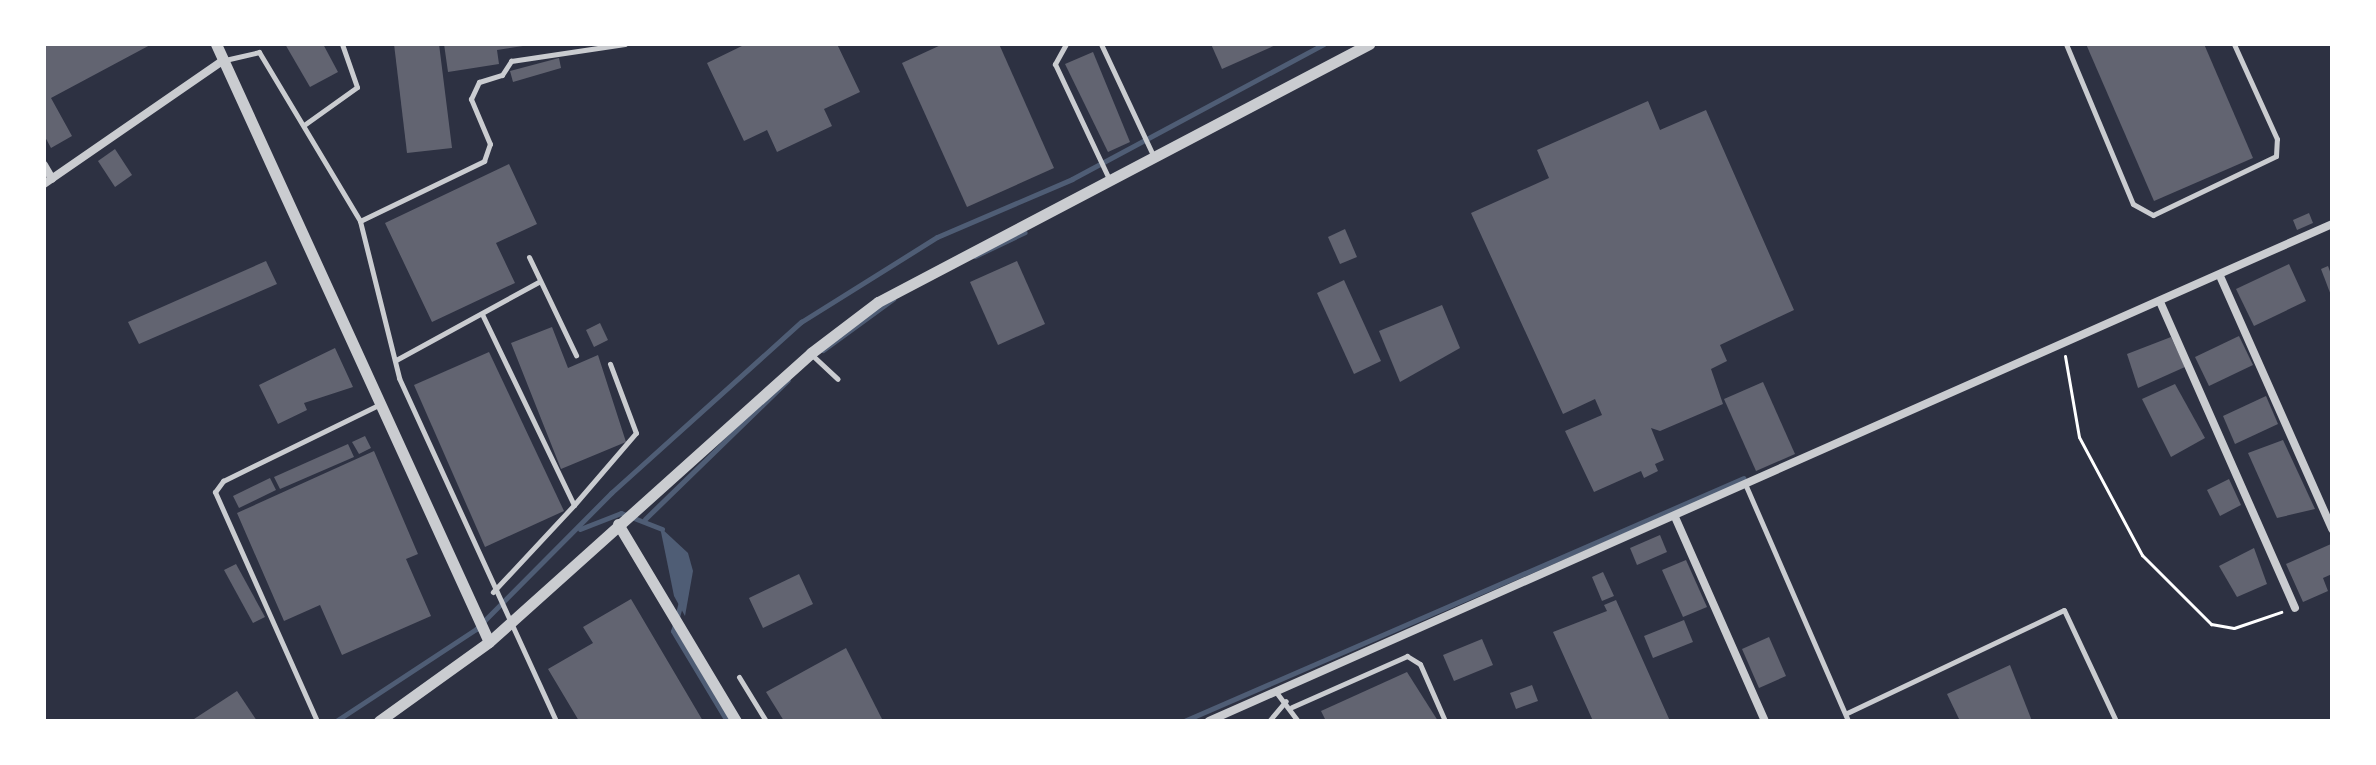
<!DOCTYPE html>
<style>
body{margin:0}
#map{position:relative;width:2376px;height:765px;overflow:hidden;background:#2d3142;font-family:Roboto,sans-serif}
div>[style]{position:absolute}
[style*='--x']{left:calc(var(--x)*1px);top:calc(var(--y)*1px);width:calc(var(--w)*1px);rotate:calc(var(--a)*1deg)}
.water>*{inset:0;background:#4f5d75}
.stream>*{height:5px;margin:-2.5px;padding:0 2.5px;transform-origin:2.5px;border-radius:2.5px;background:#4f5d75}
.building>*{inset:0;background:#626471}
.path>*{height:3px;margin:-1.5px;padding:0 1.5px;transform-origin:1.5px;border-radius:1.5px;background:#fff}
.service>*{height:5px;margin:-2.5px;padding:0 2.5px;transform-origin:2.5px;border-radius:2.5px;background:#caccd0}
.minor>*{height:8px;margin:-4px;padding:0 4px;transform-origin:4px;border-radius:4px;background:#caccd0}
.tertiary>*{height:11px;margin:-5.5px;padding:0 5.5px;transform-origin:5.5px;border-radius:5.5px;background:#caccd0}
span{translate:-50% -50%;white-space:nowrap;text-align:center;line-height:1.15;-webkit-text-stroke:6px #fff;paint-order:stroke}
.frame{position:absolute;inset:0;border:46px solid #fff;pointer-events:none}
</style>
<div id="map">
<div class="water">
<div style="clip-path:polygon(660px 527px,688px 553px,693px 571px,685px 616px,674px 596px)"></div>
</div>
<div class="stream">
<div style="--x:975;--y:256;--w:55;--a:-25.6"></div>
<div style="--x:823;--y:350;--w:87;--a:-36.1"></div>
<div style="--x:645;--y:519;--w:199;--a:-44.2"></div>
<div style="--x:580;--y:529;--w:44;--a:-21.3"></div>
<div style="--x:621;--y:513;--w:44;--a:21.3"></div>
<div style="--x:681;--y:602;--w:30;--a:105"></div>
<div style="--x:673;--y:631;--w:105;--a:59"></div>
<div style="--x:336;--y:721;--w:168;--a:-33.3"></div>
<div style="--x:476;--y:629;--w:192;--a:-45.2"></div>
<div style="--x:611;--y:493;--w:256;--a:-42"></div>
<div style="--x:801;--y:322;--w:160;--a:-32"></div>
<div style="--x:937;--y:237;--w:147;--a:-23.2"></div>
<div style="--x:1072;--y:179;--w:286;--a:-28.2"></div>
<div style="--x:1184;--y:721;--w:610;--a:-23.46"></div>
</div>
<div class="building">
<div style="clip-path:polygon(44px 44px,152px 44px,51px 98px,72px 136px,51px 148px,44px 135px)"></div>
<div style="clip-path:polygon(285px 44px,323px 44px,338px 72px,310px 87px)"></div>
<div style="clip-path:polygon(394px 44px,439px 44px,452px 148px,407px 153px)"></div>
<div style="clip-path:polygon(444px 44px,522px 44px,523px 46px,497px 50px,499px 64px,448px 72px)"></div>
<div style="clip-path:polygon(746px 44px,837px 44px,860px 92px,824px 109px,832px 126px,777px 152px,767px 130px,744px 141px,707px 63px)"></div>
<div style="clip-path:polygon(943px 44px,999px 44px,1054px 168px,967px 207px,902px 63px)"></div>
<div style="clip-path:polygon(1211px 44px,1278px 44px,1222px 69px)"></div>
<div style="clip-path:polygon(2086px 44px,2204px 44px,2253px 158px,2154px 201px)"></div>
<div style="clip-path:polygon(1093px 52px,1130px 142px,1108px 152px,1065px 64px)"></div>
<div style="clip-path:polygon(559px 58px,561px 68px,513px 82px,510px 71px)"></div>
<div style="clip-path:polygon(1648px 101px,1660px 130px,1706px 110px,1794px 310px,1720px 345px,1727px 361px,1711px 369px,1723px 404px,1660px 431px,1651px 428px,1664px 460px,1655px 464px,1658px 471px,1644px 478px,1641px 471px,1594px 492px,1565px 431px,1602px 415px,1595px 399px,1563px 414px,1471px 213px,1549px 178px,1537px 150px)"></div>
<div style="clip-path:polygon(115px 149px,132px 175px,115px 187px,98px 161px)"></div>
<div style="clip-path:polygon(509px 164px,537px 224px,496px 243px,515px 283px,432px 322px,385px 223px)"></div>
<div style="clip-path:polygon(2309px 213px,2313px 223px,2297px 230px,2293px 220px)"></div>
<div style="clip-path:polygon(1345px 229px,1357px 257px,1340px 264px,1328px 237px)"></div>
<div style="clip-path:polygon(266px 261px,277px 284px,139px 344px,128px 322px)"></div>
<div style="clip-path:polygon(1017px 261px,1045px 324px,998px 345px,970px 282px)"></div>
<div style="clip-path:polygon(2289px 264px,2306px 301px,2254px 326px,2236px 289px)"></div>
<div style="clip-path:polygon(2328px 266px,2332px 277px,2332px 298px,2321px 269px)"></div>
<div style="clip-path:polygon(1344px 280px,1381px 361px,1354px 374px,1317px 293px)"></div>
<div style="clip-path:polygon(1442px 305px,1460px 348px,1400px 382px,1379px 331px)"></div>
<div style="clip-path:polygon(600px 323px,608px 340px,594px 347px,586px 330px)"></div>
<div style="clip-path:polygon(552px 327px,568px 368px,598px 355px,626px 442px,561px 469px,511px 343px)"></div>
<div style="clip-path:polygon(2239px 336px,2253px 365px,2209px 386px,2195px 357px)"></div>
<div style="clip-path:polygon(2171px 337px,2185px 367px,2138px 388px,2127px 354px)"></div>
<div style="clip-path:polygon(335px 348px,353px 387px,304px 403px,307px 410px,278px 424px,259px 385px)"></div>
<div style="clip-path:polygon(489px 352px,564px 511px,485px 547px,414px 385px)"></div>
<div style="clip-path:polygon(1763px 382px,1795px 454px,1756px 471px,1724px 399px)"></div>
<div style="clip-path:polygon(2175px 384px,2205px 438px,2171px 457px,2142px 399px)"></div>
<div style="clip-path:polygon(2266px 396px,2278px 424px,2235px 444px,2223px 416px)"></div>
<div style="clip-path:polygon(365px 436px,371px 448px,359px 454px,352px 442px)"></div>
<div style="clip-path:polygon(2283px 440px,2315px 509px,2277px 518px,2248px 453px)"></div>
<div style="clip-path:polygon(348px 444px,354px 457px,280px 489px,274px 477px)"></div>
<div style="clip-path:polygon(374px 451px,418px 554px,406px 559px,431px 616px,342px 655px,320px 605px,284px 621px,237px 513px)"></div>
<div style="clip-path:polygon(270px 478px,276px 490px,239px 508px,233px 496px)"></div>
<div style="clip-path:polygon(2229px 479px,2241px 505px,2220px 516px,2207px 490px)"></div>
<div style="clip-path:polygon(1660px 535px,1667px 552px,1637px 565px,1630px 548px)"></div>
<div style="clip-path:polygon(2331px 544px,2332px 574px,2323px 578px,2328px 591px,2303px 602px,2286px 564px)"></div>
<div style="clip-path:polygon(2254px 548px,2267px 584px,2237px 597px,2219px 566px)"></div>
<div style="clip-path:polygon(1686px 560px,1707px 607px,1683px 617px,1662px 570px)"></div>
<div style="clip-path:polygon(236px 564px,265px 617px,253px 623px,224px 570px)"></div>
<div style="clip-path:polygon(1603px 572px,1614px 596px,1602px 601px,1592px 577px)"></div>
<div style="clip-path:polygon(799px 574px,813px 604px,763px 628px,749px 598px)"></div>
<div style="clip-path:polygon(631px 599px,703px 721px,579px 721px,548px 669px,593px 643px,583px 627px)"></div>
<div style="clip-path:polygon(1616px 600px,1670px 721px,1593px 721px,1553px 632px,1607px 611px,1604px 605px)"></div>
<div style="clip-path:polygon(1684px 620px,1693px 642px,1653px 658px,1644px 636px)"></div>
<div style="clip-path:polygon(1769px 637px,1786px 676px,1759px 688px,1742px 649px)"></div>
<div style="clip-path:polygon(1482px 639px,1493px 665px,1454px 681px,1443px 655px)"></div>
<div style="clip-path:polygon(846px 648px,883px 721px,784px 721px,766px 692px)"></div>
<div style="clip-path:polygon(2010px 665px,2032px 721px,1960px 721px,1947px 694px)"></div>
<div style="clip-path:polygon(1407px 672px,1438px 721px,1326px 721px,1321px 711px)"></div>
<div style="clip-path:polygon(1532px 685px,1538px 701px,1516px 709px,1510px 693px)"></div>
<div style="clip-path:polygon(237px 691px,257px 721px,191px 721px)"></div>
</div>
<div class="path">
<div style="--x:2065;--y:356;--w:82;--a:80.2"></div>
<div style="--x:2079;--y:437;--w:134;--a:61.9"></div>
<div style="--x:2142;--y:555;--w:98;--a:45"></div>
<div style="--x:2211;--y:624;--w:23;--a:10"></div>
<div style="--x:2234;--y:628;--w:50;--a:-18.8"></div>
</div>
<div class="service">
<div style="--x:1066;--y:44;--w:23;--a:119"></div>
<div style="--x:1055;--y:64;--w:129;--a:64.8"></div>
<div style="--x:1101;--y:44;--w:125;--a:64.9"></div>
<div style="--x:2066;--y:44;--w:173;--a:67.3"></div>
<div style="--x:2133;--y:204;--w:23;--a:29"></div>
<div style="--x:2153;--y:215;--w:136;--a:-25.6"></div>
<div style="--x:2276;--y:156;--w:17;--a:-87"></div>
<div style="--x:2277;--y:139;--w:104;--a:-114.4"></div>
<div style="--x:225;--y:60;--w:35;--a:-13"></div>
<div style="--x:259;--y:52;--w:197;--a:59.1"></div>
<div style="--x:360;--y:221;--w:162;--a:76"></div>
<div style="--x:399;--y:378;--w:377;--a:65.4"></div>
<div style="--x:304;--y:125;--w:65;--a:-35.6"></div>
<div style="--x:357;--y:87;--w:46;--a:-109.2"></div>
<div style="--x:360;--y:221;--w:138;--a:-25.8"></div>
<div style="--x:484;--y:161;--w:18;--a:-71"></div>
<div style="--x:490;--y:144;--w:49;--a:-112.9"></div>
<div style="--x:471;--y:99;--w:19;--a:-65"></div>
<div style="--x:479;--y:82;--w:24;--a:-17"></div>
<div style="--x:502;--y:75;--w:17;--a:-57"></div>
<div style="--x:511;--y:61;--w:115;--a:-8.5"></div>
<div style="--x:529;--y:257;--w:109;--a:64.4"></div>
<div style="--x:482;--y:314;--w:212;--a:64.3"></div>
<div style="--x:574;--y:505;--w:119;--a:133"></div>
<div style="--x:812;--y:355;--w:35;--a:43"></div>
<div style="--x:396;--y:360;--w:164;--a:-28.7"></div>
<div style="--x:1746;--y:486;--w:256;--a:66.5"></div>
<div style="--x:574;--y:505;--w:95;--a:-49.3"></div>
<div style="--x:636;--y:433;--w:74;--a:-110.6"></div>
<div style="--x:739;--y:677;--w:52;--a:58.5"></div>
<div style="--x:1276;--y:692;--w:36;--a:53"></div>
<div style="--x:1292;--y:707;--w:126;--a:-23.9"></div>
<div style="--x:1407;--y:656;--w:15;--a:32"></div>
<div style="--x:1420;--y:664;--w:62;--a:66.3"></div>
<div style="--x:1847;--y:713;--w:240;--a:-25.4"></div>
<div style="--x:2064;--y:610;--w:123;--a:64.9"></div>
<div style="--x:317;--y:721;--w:251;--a:-114"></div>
<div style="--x:215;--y:492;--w:14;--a:-54"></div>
<div style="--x:223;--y:481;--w:173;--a:-26.1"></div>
<div style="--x:1269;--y:721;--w:26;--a:-50"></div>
</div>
<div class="minor">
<div style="--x:44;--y:165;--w:16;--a:60"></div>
<div style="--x:44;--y:184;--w:219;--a:-34.6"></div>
<div style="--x:2220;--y:276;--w:277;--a:66.1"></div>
<div style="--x:2161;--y:304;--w:332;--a:66.2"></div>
<div style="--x:1675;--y:517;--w:223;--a:66.2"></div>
<div style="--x:1209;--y:721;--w:1228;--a:-23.87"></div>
</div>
<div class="tertiary">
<div style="--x:216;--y:44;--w:657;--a:65.46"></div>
<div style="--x:618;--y:524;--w:230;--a:59.1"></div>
<div style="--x:379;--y:721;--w:135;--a:-35.7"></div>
<div style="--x:489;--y:642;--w:433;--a:-41.9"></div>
<div style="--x:811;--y:353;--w:84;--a:-37.3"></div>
<div style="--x:878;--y:302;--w:555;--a:-27.72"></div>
</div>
<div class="frame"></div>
</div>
